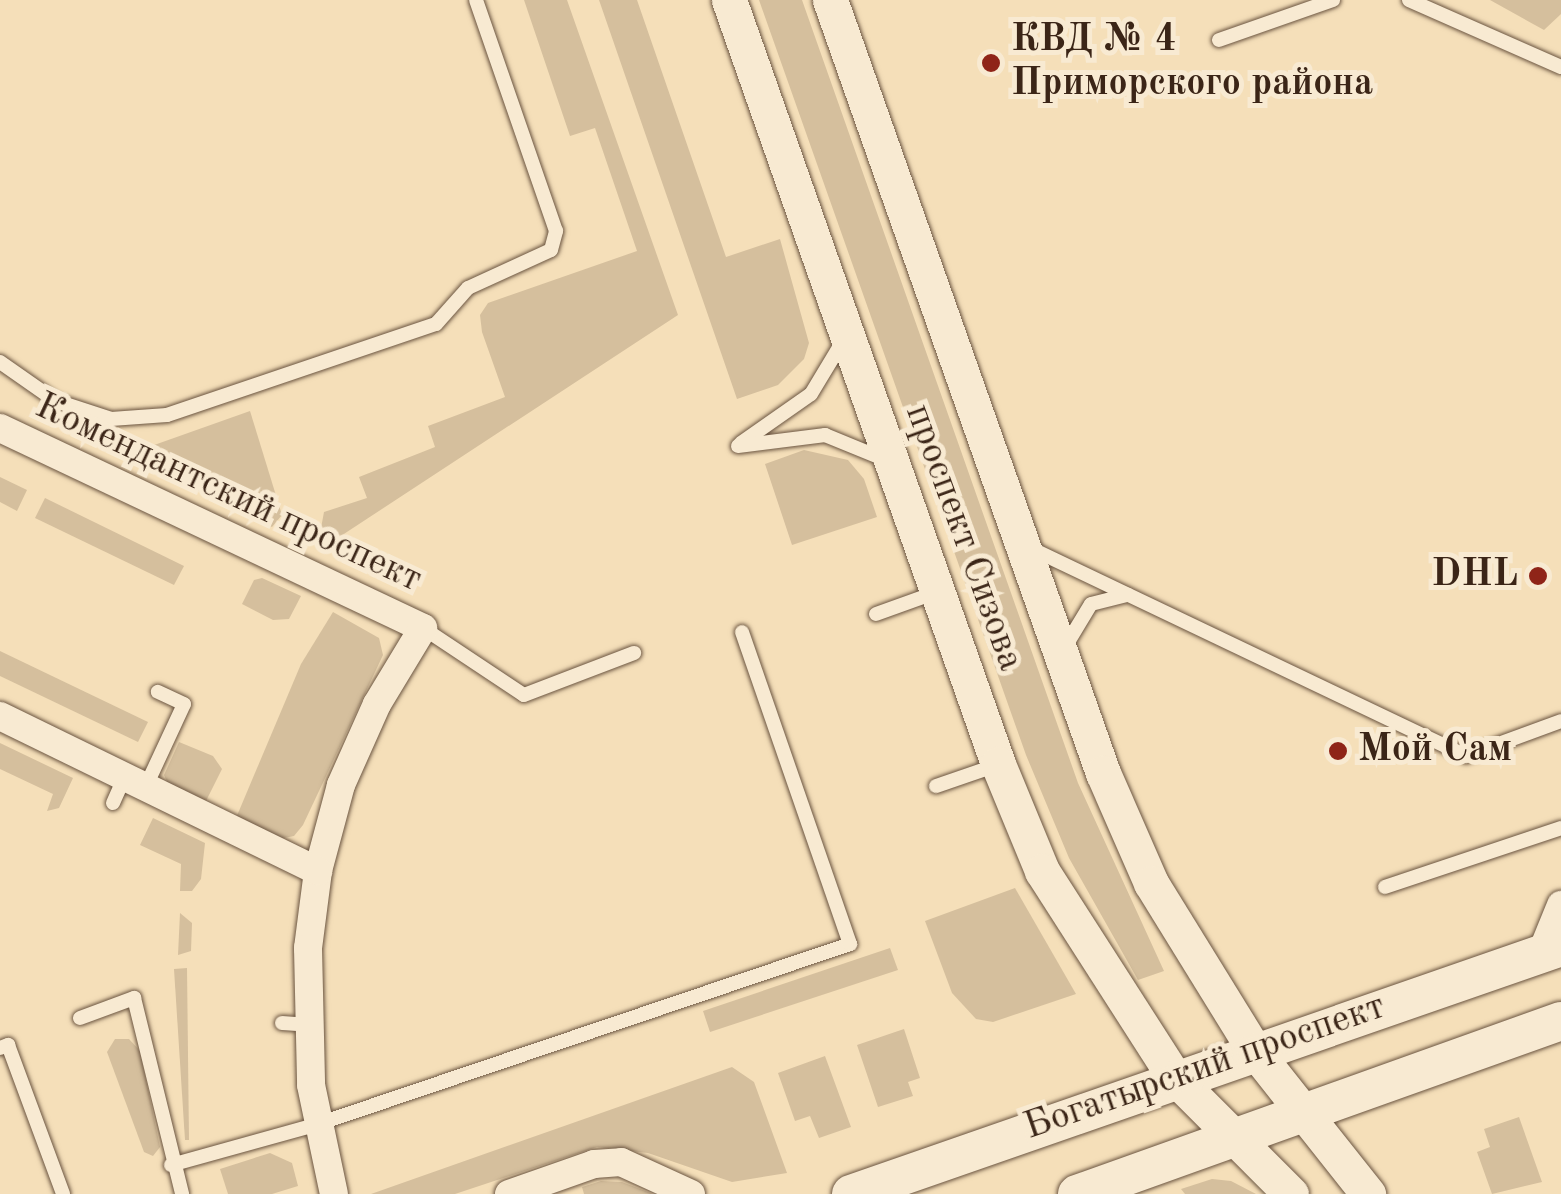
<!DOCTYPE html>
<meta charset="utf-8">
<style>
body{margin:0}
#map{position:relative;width:1561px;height:1194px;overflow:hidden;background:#f5dfb9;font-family:"Old Standard TT",serif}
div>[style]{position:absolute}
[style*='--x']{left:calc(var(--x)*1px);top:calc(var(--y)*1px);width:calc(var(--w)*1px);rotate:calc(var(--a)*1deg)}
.green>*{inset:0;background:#d5bf9d}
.roads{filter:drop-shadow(0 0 2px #6a5440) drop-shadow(0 0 2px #6a5440)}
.service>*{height:14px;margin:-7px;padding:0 7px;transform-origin:7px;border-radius:7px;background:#f8ead2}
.minor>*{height:28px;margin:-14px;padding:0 14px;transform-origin:14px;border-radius:14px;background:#f8ead2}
.tertiary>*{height:35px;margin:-17.5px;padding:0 17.5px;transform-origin:17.5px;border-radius:17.5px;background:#f8ead2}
.secondary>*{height:38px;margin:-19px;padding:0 19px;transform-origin:19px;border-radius:19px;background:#f8ead2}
.dots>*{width:28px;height:28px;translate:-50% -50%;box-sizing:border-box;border:5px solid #f8ead2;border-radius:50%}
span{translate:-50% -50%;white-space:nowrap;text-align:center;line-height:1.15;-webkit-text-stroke:10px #f8ead2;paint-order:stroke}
.poi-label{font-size:38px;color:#3b2517;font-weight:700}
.left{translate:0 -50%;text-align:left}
.right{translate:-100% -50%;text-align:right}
.street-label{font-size:38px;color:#3b2517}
</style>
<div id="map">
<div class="green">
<div style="clip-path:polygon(524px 0,567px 0,678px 315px,324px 547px,318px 544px,324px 512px,367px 498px,359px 477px,435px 447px,428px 426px,505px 397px,482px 332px,480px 315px,488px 303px,637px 251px,595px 128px,570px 136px)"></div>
<div style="clip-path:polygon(599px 0,637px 0,726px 257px,780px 239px,809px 343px,804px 359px,778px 385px,737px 399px)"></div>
<div style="clip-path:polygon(759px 0,802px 0,1078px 783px,1164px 971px,1138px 980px,1069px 858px,1026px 755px)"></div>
<div style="clip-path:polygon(1490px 0,1561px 0,1561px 14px,1544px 30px)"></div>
<div style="clip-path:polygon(250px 411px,282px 515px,272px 527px,126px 455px)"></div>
<div style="clip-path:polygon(804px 450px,848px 460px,864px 479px,877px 517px,792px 545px,765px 464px)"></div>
<div style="clip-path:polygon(0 477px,27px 490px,17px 511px,0 502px)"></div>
<div style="clip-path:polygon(45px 498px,184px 566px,174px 585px,35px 518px)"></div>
<div style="clip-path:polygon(262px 578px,301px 596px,289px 619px,273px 620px,242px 604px,254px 580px)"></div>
<div style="clip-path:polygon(333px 612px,379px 638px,383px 655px,303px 825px,294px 836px,279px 839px,236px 818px,301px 664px)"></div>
<div style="clip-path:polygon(0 651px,148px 722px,138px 742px,0 676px)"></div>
<div style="clip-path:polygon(179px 742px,213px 756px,222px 769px,205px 803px,169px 786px,164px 775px)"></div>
<div style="clip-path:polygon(0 743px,73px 778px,59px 808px,47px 811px,53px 794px,0 769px)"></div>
<div style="clip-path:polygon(153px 818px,205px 843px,201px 879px,192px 891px,180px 891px,181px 864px,140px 845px)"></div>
<div style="clip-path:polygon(1015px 888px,1076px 994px,993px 1022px,976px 1019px,952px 993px,925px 921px)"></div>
<div style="clip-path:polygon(180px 913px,192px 923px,191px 951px,178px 955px)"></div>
<div style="clip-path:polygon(890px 948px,898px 970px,710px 1032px,703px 1011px)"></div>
<div style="clip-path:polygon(187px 968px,189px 1140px,185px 1140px,174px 969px)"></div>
<div style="clip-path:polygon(904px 1029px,920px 1078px,908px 1082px,913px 1096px,878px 1107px,857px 1045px)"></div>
<div style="clip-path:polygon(115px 1039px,129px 1039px,140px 1051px,160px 1147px,153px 1156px,144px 1152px,107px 1052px)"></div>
<div style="clip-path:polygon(825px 1056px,851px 1127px,819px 1138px,810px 1116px,795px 1121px,778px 1073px)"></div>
<div style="clip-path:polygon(732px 1067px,754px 1082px,787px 1173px,732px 1182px,648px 1153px,597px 1147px,455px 1194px,371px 1194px)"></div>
<div style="clip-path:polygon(1519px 1117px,1542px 1182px,1492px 1194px,1477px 1152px,1490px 1147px,1484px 1129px)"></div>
<div style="clip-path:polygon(270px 1153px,292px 1163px,298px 1186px,272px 1194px,228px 1194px,220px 1169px)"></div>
<div style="clip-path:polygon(1212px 1179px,1231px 1181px,1256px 1194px,1185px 1194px,1181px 1189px)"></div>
<div style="clip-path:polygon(601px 1181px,622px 1182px,653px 1194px,584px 1194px,582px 1187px)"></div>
</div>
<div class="roads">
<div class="service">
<div style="--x:1409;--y:0;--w:166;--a:23.8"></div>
<div style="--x:1219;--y:40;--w:121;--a:-19.3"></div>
<div style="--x:0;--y:362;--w:68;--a:34.9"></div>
<div style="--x:56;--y:401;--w:58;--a:18.1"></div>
<div style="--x:111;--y:419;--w:56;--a:-4.1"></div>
<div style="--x:167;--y:415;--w:284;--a:-18.7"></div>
<div style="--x:436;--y:324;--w:48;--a:-48.4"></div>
<div style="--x:468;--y:288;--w:91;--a:-24.6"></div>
<div style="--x:551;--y:250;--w:20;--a:-75"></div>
<div style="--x:556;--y:231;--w:244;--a:-109.1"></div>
<div style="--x:741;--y:443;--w:85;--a:-35"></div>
<div style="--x:811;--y:394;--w:62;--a:-58.9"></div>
<div style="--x:738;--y:446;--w:88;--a:-7.2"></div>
<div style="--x:825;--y:435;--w:61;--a:22.3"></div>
<div style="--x:1028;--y:547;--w:485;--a:25.5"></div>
<div style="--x:1466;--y:756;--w:101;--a:-20.2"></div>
<div style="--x:876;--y:614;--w:65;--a:-19.8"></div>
<div style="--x:423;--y:628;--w:121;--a:33.6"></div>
<div style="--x:524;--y:695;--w:118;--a:-20.9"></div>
<div style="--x:1065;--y:647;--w:50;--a:-58.8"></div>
<div style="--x:1091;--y:604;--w:38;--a:-14"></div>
<div style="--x:146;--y:786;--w:90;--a:-65.1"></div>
<div style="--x:184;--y:704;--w:29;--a:-155"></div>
<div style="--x:936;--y:786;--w:65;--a:-19"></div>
<div style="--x:113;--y:803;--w:30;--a:-66"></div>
<div style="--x:1385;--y:887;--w:186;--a:-18.5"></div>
<div style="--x:80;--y:1018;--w:58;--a:-20.3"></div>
<div style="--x:134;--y:998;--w:202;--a:76.2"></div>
<div style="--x:282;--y:1023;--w:27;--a:4"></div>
<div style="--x:0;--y:1048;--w:9;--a:-21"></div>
<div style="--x:8;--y:1045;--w:159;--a:69.7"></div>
<div style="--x:171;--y:1165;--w:149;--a:-15.5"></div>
<div style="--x:315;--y:1125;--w:565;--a:-18.69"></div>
<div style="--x:850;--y:944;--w:330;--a:-109.1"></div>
</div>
<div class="minor">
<div style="--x:0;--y:428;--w:468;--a:25.3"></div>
<div style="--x:423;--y:628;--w:89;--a:121.2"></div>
<div style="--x:377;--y:704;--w:89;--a:114"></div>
<div style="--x:341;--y:785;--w:89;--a:105"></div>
<div style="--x:318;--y:871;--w:78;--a:97.4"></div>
<div style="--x:308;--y:948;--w:137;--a:88.7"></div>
<div style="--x:311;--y:1085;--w:111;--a:78.1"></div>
<div style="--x:0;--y:716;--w:354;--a:26"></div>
<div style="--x:1541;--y:954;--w:53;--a:-67.8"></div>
<div style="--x:509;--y:1194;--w:90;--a:-19.4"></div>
<div style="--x:594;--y:1164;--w:27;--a:-4"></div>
<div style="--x:621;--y:1162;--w:77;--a:24.6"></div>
</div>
<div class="tertiary">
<div style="--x:729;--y:0;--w:810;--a:70.6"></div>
<div style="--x:998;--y:764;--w:116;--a:67.6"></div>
<div style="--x:1042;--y:871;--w:246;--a:57.3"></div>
<div style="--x:1175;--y:1078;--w:164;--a:45"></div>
<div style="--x:830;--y:0;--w:820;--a:70.55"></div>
<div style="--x:1103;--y:773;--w:120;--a:66.4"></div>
<div style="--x:1151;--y:883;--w:196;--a:58.3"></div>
<div style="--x:1254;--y:1050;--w:184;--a:51.6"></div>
</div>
<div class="secondary">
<div style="--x:851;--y:1194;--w:752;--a:-19.18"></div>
<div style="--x:1077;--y:1194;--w:514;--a:-19.67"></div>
</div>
</div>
<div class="dots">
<div style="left:991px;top:63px;background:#8f2418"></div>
<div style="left:1538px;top:576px;background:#8f2418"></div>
<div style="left:1338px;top:751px;background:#8f2418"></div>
</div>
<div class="poi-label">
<span class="left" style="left:1011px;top:63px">КВД № 4<br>Приморского района</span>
<span class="right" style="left:1518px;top:576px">DHL</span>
<span class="left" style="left:1358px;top:751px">Мой Сам</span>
</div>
<div class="street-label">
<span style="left:228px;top:494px;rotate:25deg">Комендантский проспект</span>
<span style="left:963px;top:538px;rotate:70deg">проспект Сизова</span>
<span style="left:1205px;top:1068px;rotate:-19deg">Богатырский проспект</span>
</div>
</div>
